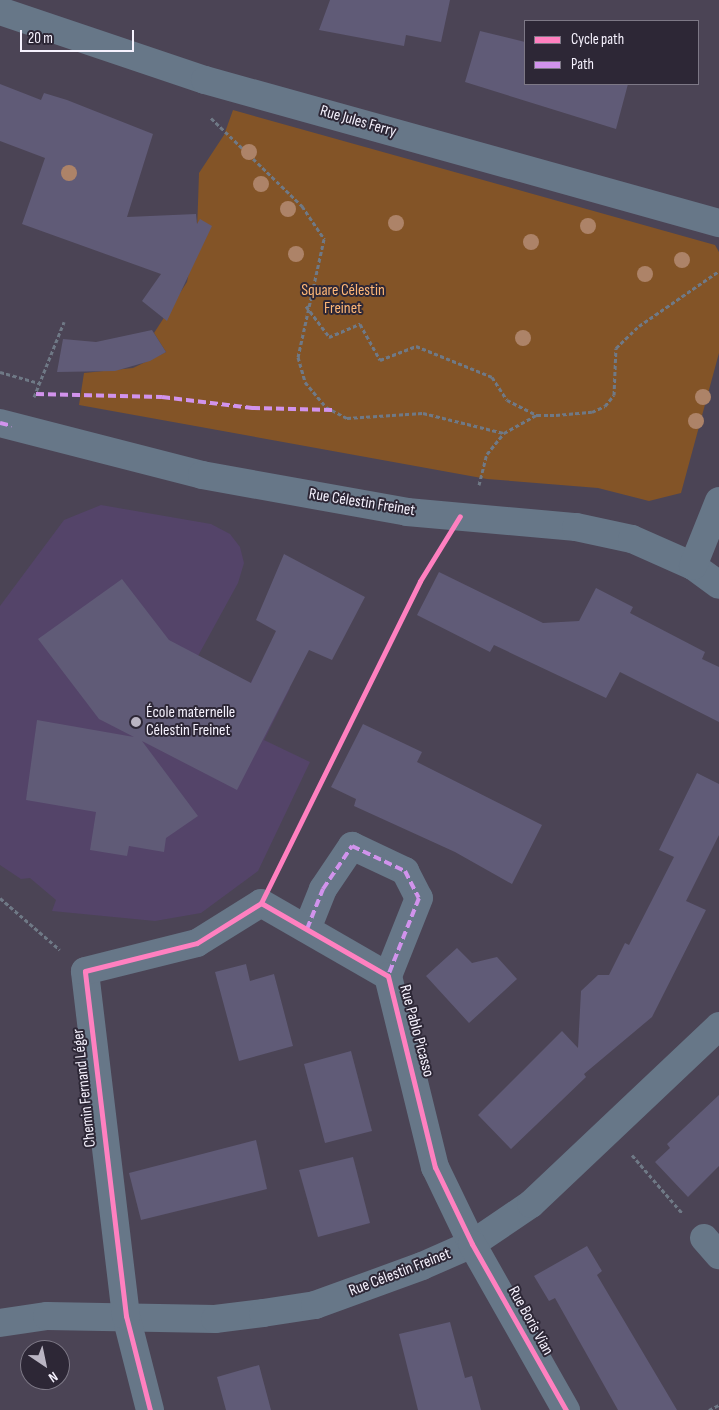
<!DOCTYPE html>
<meta charset="utf-8">
<style>
body{margin:0}
#map{position:relative;width:719px;height:1410px;overflow:hidden;background:#4b4455;font-family:"Sofia Sans Condensed",sans-serif}
div>[style]{position:absolute}
[style*='--x']{left:calc(var(--x)*1px);top:calc(var(--y)*1px);width:calc(var(--w)*1px);rotate:calc(var(--a)*1deg)}
.built>*{inset:0;background:#544469}
.green>*{inset:0;background:#835427}
.building>*{inset:0;background:#605b77}
.path>*{height:3px;margin-top:-1.5px;transform-origin:0;background:repeating-linear-gradient(90deg,#6f7986 0 4px,transparent 0 6.5px)}
.minor>*{height:28px;margin:-14px;padding:0 14px;transform-origin:14px;border-radius:14px;background:#677788}
.quiet>*{height:4px;margin-top:-2px;transform-origin:0;background:repeating-linear-gradient(90deg,#d193ec 0 8px,transparent 0 12px)}
.cycleway>*{height:5px;margin:-2.5px;padding:0 2.5px;transform-origin:2.5px;border-radius:2.5px;background:#ff80c0}
.trees>*{width:16px;height:16px;margin:-8px;border-radius:50%;background:#ad8368}
.dots>*{width:14px;height:14px;translate:-50% -50%;box-sizing:border-box;border:2px solid #2d2736;border-radius:50%}
span{translate:-50% -50%;white-space:nowrap;text-align:center;line-height:1.15;-webkit-text-stroke:4px #2d2736;paint-order:stroke}
.street-label{font-size:16px;color:#f6f2fe}
.park-label{font-size:16px;color:#feb777}
.poi-label{font-size:16px;color:#f6f2fe}
.left{translate:0 -50%;text-align:left}
.legend{position:absolute;left:524px;top:20px;width:175px;height:65px;box-sizing:border-box;background:#2d2736;border:1px solid #7d7886;margin:0;padding:6px 9px;list-style:none;font-size:15px;color:#f6f2fe}
.legend li{display:flex;align-items:center;gap:10px;height:25px}
.legend b{width:25px;border:1px solid #7d7886}
.north{position:absolute;left:20px;top:1340px;width:50px;height:50px;box-sizing:border-box;background:#2d2736;border:1px solid #7d7886;border-radius:50%;rotate:146deg;font-size:14px;font-weight:700;line-height:20px;text-align:center;color:#f6f2fe}
.north::after{content:'';display:block;margin:auto;width:18px;height:22px;background:#bab5c3;clip-path:polygon(50% 0,100% 100%,50% 72%,0 100%)}
.scale{position:absolute;left:20px;top:30px;width:114px;height:22px;box-sizing:border-box;border:2px solid #f6f2fe;border-top:0;padding-left:6px;font-size:15px;line-height:18px;white-space:nowrap;color:#f6f2fe;-webkit-text-stroke:4px #2d2736;paint-order:stroke}
</style>
<div id="map">
<div class="built">
<div style="clip-path:polygon(101px 505px,211px 524px,230px 534px,240px 547px,244px 563px,238px 583px,198px 656px,241px 703px,254px 676px,276px 688px,278px 683px,290px 688px,264px 740px,310px 762px,258px 871px,201px 913px,155px 921px,52px 911px,56px 900px,30px 878px,21px 879px,0 865px,0 606px,64px 520px)"></div>
</div>
<div class="green">
<div style="clip-path:polygon(233px 110px,715px 245px,719px 252px,719px 353px,681px 493px,649px 501px,598px 488px,487px 479px,79px 405px,84px 373px,133px 368px,166px 352px,154px 333px,187px 282px,197px 232px,199px 173px,224px 135px)"></div>
</div>
<div class="building">
<div style="clip-path:polygon(330px 0,450px 0,441px 42px,406px 35px,404px 46px,319px 30px)"></div>
<div style="clip-path:polygon(480px 31px,525px 42px,525px 84px,628px 84px,616px 129px,465px 82px)"></div>
<div style="clip-path:polygon(0 84px,41px 100px,44px 93px,67px 100px,153px 134px,127px 217px,196px 214px,197px 224px,200px 219px,212px 226px,167px 321px,142px 301px,161px 274px,22px 224px,45px 158px,0 141px)"></div>
<div style="clip-path:polygon(152px 330px,166px 352px,150px 361px,115px 371px,57px 372px,63px 339px,96px 342px)"></div>
<div style="clip-path:polygon(284px 554px,365px 597px,332px 660px,309px 650px,237px 790px,142px 741px,198px 816px,166px 838px,164px 852px,129px 846px,127px 856px,90px 850px,96px 812px,26px 800px,37px 720px,134px 737px,99px 719px,38px 639px,122px 579px,169px 640px,251px 683px,276px 631px,256px 620px)"></div>
<div style="clip-path:polygon(439px 572px,543px 623px,579px 621px,596px 588px,633px 607px,630px 613px,705px 652px,702px 659px,719px 667px,719px 722px,620px 672px,606px 698px,494px 645px,490px 652px,417px 615px)"></div>
<div style="clip-path:polygon(363px 724px,422px 752px,417px 762px,542px 825px,512px 884px,455px 852px,354px 806px,356px 799px,331px 787px)"></div>
<div style="clip-path:polygon(697px 773px,719px 784px,719px 835px,686px 901px,706px 910px,652px 1017px,584px 1074px,586px 1077px,511px 1149px,478px 1115px,562px 1031px,578px 1048px,581px 991px,598px 975px,609px 975px,625px 943px,629px 945px,674px 857px,659px 850px)"></div>
<div style="clip-path:polygon(457px 948px,472px 963px,497px 957px,517px 979px,469px 1023px,426px 976px)"></div>
<div style="clip-path:polygon(246px 964px,250px 981px,274px 974px,293px 1046px,239px 1061px,215px 972px)"></div>
<div style="clip-path:polygon(351px 1051px,372px 1131px,325px 1143px,304px 1064px)"></div>
<div style="clip-path:polygon(719px 1095px,719px 1166px,688px 1197px,655px 1162px,670px 1148px,667px 1144px)"></div>
<div style="clip-path:polygon(256px 1140px,267px 1189px,141px 1220px,129px 1173px)"></div>
<div style="clip-path:polygon(353px 1157px,370px 1223px,318px 1237px,299px 1170px)"></div>
<div style="clip-path:polygon(587px 1246px,602px 1271px,597px 1275px,677px 1410px,618px 1410px,555px 1298px,549px 1301px,534px 1276px)"></div>
<div style="clip-path:polygon(450px 1322px,465px 1378px,472px 1376px,481px 1410px,418px 1410px,399px 1334px)"></div>
<div style="clip-path:polygon(259px 1365px,271px 1410px,226px 1410px,217px 1377px)"></div>
</div>
<div class="path">
<div style="--x:211;--y:118;--w:127;--a:44"></div>
<div style="--x:302;--y:206;--w:40;--a:56"></div>
<div style="--x:324;--y:239;--w:121;--a:102.4"></div>
<div style="--x:298;--y:357;--w:26;--a:74"></div>
<div style="--x:305;--y:382;--w:33;--a:50"></div>
<div style="--x:326;--y:407;--w:24;--a:28"></div>
<div style="--x:347;--y:418;--w:76;--a:-3.8"></div>
<div style="--x:423;--y:413;--w:83;--a:13.9"></div>
<div style="--x:306;--y:306;--w:39;--a:53"></div>
<div style="--x:329;--y:337;--w:34;--a:-23"></div>
<div style="--x:360;--y:324;--w:41;--a:60.9"></div>
<div style="--x:380;--y:360;--w:39;--a:-21"></div>
<div style="--x:416;--y:346;--w:82;--a:22.2"></div>
<div style="--x:492;--y:377;--w:27;--a:57"></div>
<div style="--x:507;--y:400;--w:34;--a:27"></div>
<div style="--x:537;--y:415;--w:19;--a:0"></div>
<div style="--x:556;--y:415;--w:36;--a:-5"></div>
<div style="--x:592;--y:412;--w:14;--a:-25"></div>
<div style="--x:605;--y:406;--w:14;--a:-51"></div>
<div style="--x:614;--y:395;--w:47;--a:-87.6"></div>
<div style="--x:616;--y:348;--w:32;--a:-44"></div>
<div style="--x:639;--y:326;--w:97;--a:-34.5"></div>
<div style="--x:0;--y:372;--w:41;--a:15.8"></div>
<div style="--x:34;--y:397;--w:81;--a:-68.2"></div>
<div style="--x:479;--y:485;--w:32;--a:-76"></div>
<div style="--x:487;--y:454;--w:27;--a:-51"></div>
<div style="--x:504;--y:433;--w:37;--a:-29"></div>
<div style="--x:0;--y:898;--w:79;--a:40.9"></div>
<div style="--x:632;--y:1155;--w:77;--a:49.2"></div>
<div style="--x:709;--y:1410;--w:11;--a:-27"></div>
</div>
<div class="minor">
<div style="--x:0;--y:11;--w:216;--a:18.6"></div>
<div style="--x:205;--y:80;--w:534;--a:15.55"></div>
<div style="--x:0;--y:423;--w:209;--a:14.4"></div>
<div style="--x:202;--y:475;--w:208;--a:10.2"></div>
<div style="--x:407;--y:512;--w:170;--a:5.1"></div>
<div style="--x:576;--y:527;--w:57;--a:12.1"></div>
<div style="--x:632;--y:539;--w:67;--a:23.9"></div>
<div style="--x:693;--y:566;--w:32;--a:36"></div>
<div style="--x:693;--y:566;--w:70;--a:-68.2"></div>
<div style="--x:307;--y:929;--w:43;--a:-68.2"></div>
<div style="--x:323;--y:889;--w:52;--a:-56"></div>
<div style="--x:352;--y:846;--w:59;--a:25.3"></div>
<div style="--x:405;--y:871;--w:30;--a:63"></div>
<div style="--x:419;--y:898;--w:84;--a:111.7"></div>
<div style="--x:704;--y:1238;--w:23;--a:49"></div>
<div style="--x:0;--y:1323;--w:48;--a:-8.5"></div>
<div style="--x:47;--y:1316;--w:168;--a:1"></div>
<div style="--x:215;--y:1319;--w:48;--a:-7.1"></div>
<div style="--x:263;--y:1313;--w:53;--a:-8.7"></div>
<div style="--x:315;--y:1305;--w:114;--a:-20"></div>
<div style="--x:422;--y:1266;--w:55;--a:-23.7"></div>
<div style="--x:472;--y:1244;--w:71;--a:-34.1"></div>
<div style="--x:531;--y:1204;--w:259;--a:-43.4"></div>
<div style="--x:150;--y:1410;--w:97;--a:-104.3"></div>
<div style="--x:126;--y:1316;--w:347;--a:-96.8"></div>
<div style="--x:85;--y:971;--w:115;--a:-14"></div>
<div style="--x:197;--y:943;--w:75;--a:-32"></div>
<div style="--x:261;--y:903;--w:146;--a:29.9"></div>
<div style="--x:388;--y:976;--w:197;--a:76.2"></div>
<div style="--x:435;--y:1167;--w:85;--a:64.3"></div>
<div style="--x:472;--y:1244;--w:191;--a:60.5"></div>
</div>
<div class="quiet">
<div style="--x:36;--y:394;--w:126;--a:1.4"></div>
<div style="--x:162;--y:397;--w:91;--a:7"></div>
<div style="--x:252;--y:408;--w:80;--a:1.4"></div>
<div style="--x:0;--y:423;--w:12;--a:14"></div>
<div style="--x:307;--y:929;--w:43;--a:-68.2"></div>
<div style="--x:323;--y:889;--w:52;--a:-56"></div>
<div style="--x:352;--y:846;--w:59;--a:25.3"></div>
<div style="--x:405;--y:871;--w:30;--a:63"></div>
<div style="--x:419;--y:898;--w:84;--a:111.7"></div>
</div>
<div class="cycleway">
<div style="--x:261;--y:903;--w:359;--a:-63.7"></div>
<div style="--x:420;--y:581;--w:76;--a:-58.4"></div>
<div style="--x:150;--y:1410;--w:97;--a:-104.3"></div>
<div style="--x:126;--y:1316;--w:347;--a:-96.8"></div>
<div style="--x:85;--y:971;--w:115;--a:-14"></div>
<div style="--x:197;--y:943;--w:75;--a:-32"></div>
<div style="--x:261;--y:903;--w:146;--a:29.9"></div>
<div style="--x:388;--y:976;--w:197;--a:76.2"></div>
<div style="--x:435;--y:1167;--w:85;--a:64.3"></div>
<div style="--x:472;--y:1244;--w:191;--a:60.5"></div>
</div>
<div class="trees">
<div style="left:249px;top:152px"></div>
<div style="left:69px;top:173px"></div>
<div style="left:261px;top:184px"></div>
<div style="left:288px;top:209px"></div>
<div style="left:396px;top:223px"></div>
<div style="left:588px;top:226px"></div>
<div style="left:531px;top:242px"></div>
<div style="left:296px;top:254px"></div>
<div style="left:682px;top:260px"></div>
<div style="left:645px;top:274px"></div>
<div style="left:523px;top:338px"></div>
<div style="left:703px;top:397px"></div>
<div style="left:696px;top:421px"></div>
</div>
<div class="dots">
<div style="left:136px;top:722px;background:#bab5c3"></div>
</div>
<div class="street-label">
<span style="left:358px;top:122px;rotate:16deg">Rue Jules Ferry</span>
<span style="left:362px;top:503px;rotate:9deg">Rue Célestin Freinet</span>
<span style="left:416px;top:1031px;rotate:75deg">Rue Pablo Picasso</span>
<span style="left:85px;top:1088px;rotate:-96deg">Chemin Fernand Léger</span>
<span style="left:400px;top:1273px;rotate:-21deg">Rue Célestin Freinet</span>
<span style="left:530px;top:1321px;rotate:61deg">Rue Boris Vian</span>
</div>
<div class="park-label">
<span style="left:343px;top:300px">Square Célestin<br>Freinet</span>
</div>
<div class="poi-label">
<span class="left" style="left:146px;top:722px">École maternelle<br>Célestin Freinet</span>
</div>
<ul class="legend">
<li><b style="height:6px;background:#ff80c0"></b>Cycle path</li>
<li><b style="height:6px;background:#d193ec"></b>Path</li>
</ul>
<div class="north">N</div>
<div class="scale">20 m</div>
</div>
